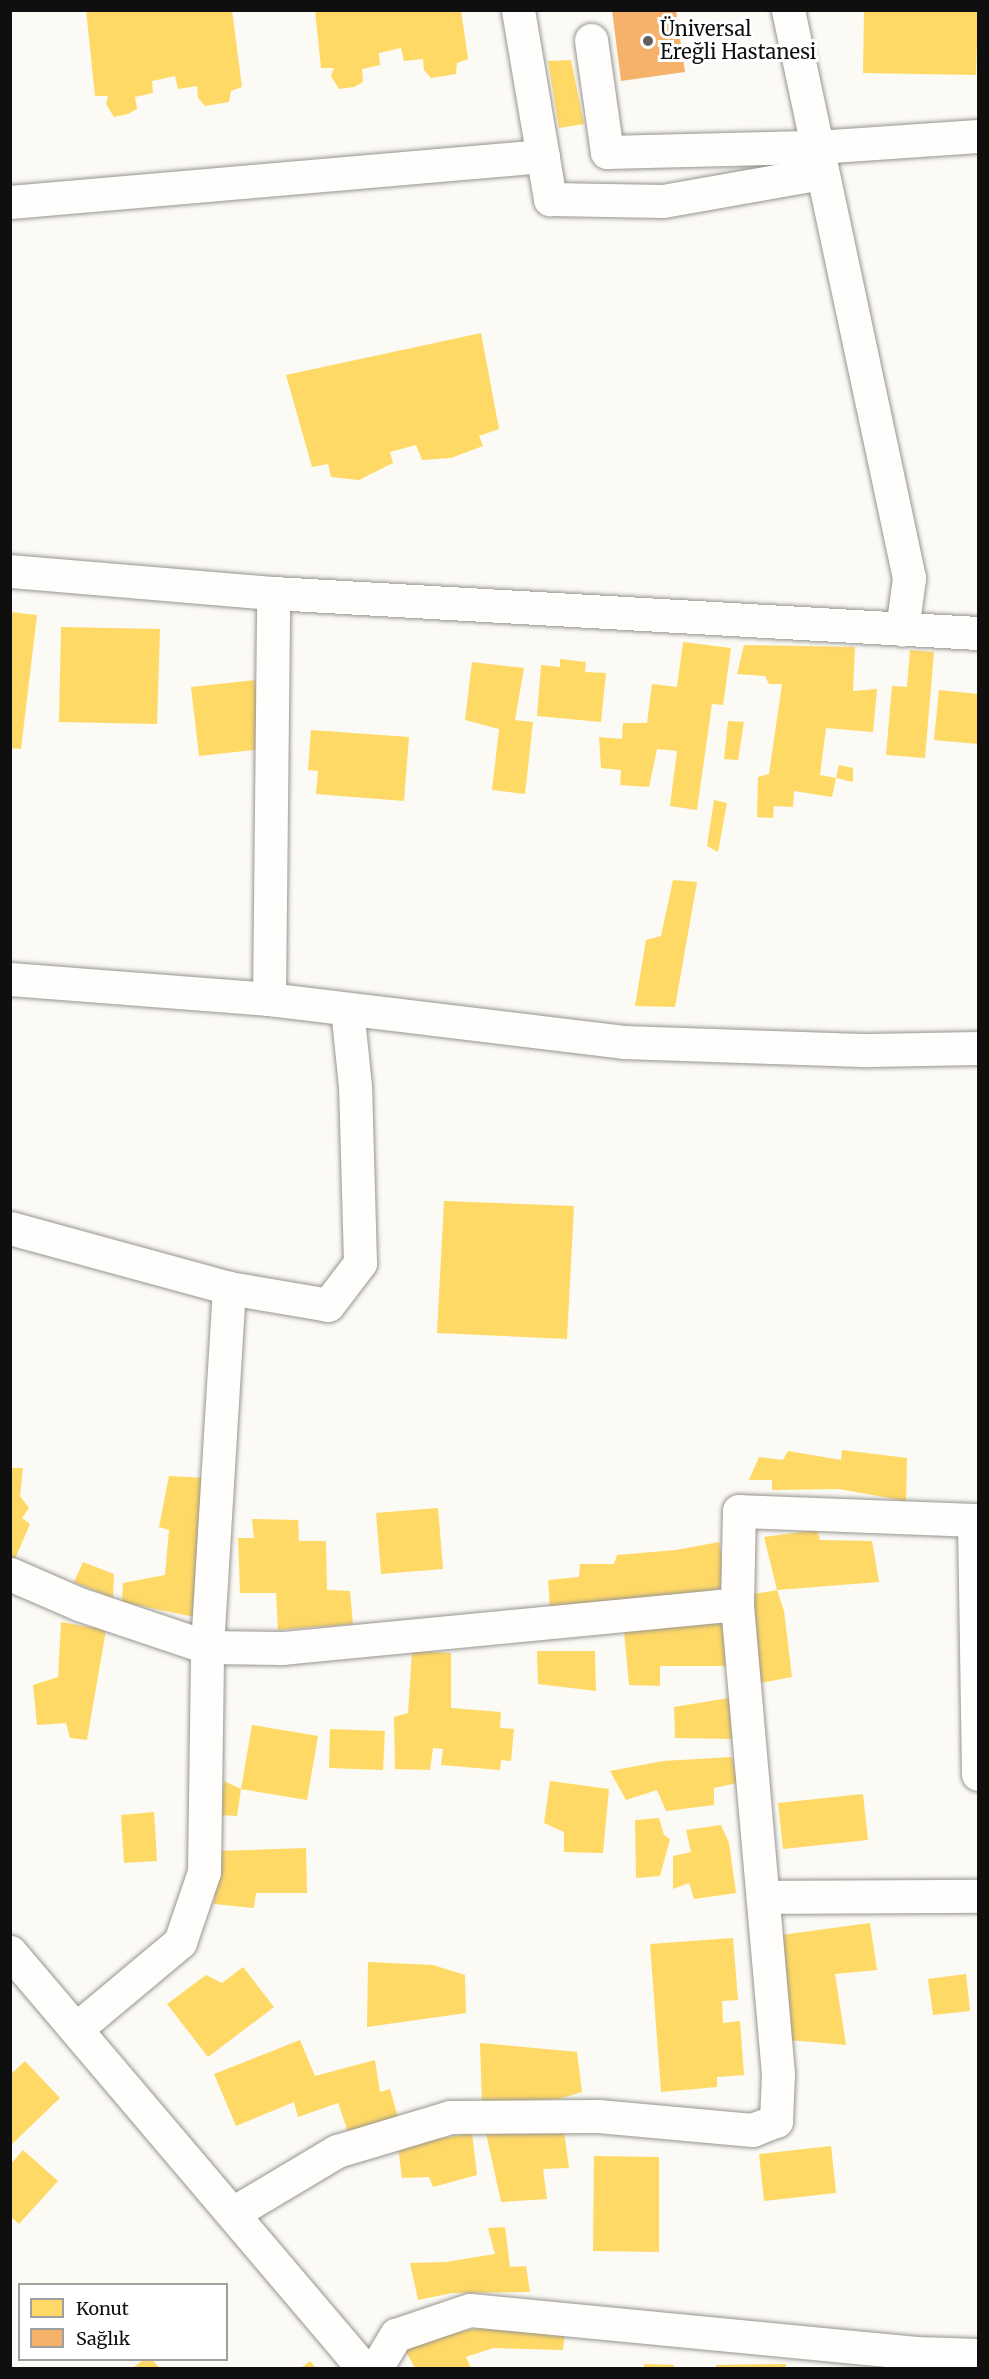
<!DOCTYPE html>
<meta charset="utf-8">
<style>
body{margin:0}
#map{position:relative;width:989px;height:2379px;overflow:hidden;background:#fcfaf4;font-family:Merriweather,serif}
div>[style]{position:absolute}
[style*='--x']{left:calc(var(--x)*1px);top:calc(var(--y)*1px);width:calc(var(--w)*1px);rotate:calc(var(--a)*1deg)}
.homes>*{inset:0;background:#ffd966}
.health>*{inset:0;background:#f6b26b}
.roads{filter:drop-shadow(0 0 2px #969592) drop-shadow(0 0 2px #969592)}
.minor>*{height:33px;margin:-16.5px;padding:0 16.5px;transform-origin:16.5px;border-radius:16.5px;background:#fffefd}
.dots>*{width:16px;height:16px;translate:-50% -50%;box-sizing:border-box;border:3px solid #fff;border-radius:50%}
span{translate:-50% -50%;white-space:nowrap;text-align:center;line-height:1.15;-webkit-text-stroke:6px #fff;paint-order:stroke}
.poi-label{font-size:20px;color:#0f0f0f}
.left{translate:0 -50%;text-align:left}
.frame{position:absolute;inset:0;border:12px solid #0f0f0f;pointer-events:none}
.legend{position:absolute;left:18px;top:2283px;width:210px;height:78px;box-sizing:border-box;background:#fff;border:2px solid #9f9f9f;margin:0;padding:8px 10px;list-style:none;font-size:18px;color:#0f0f0f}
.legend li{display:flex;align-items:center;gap:12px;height:30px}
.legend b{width:30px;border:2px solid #9f9f9f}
</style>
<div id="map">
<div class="homes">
<div style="clip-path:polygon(86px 10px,232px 10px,242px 87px,231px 91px,229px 102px,205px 106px,198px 98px,197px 86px,178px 89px,175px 76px,152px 81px,153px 93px,135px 97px,137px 109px,128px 114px,114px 117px,106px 104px,108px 96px,95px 96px)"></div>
<div style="clip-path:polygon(315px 10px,461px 10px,468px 59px,457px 63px,456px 74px,431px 78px,424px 70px,423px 59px,404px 61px,401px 48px,379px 53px,380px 65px,362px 69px,363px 82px,354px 87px,339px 89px,331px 76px,334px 68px,321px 68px)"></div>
<div style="clip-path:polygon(864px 10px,978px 10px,976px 75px,863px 73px)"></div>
<div style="clip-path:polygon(571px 60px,584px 124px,559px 128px,548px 61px)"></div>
<div style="clip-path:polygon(481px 333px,499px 429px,479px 436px,483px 446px,451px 458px,422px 460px,416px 445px,390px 452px,393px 463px,359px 480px,331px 477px,328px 464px,312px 467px,286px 375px)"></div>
<div style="clip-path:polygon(10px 612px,37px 615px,21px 749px,10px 748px)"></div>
<div style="clip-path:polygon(61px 627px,160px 629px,157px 724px,59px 722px)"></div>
<div style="clip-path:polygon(683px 642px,731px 648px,723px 705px,712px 704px,697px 810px,670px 806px,677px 751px,657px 749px,649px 787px,620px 785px,621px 770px,601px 768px,599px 737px,622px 739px,623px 723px,647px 723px,652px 684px,677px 687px)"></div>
<div style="clip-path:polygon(744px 645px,855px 647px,853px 691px,877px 689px,873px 732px,826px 728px,820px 775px,836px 778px,832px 797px,794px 791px,793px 807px,774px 806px,773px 818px,757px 817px,758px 777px,769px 774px,782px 684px,769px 684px,765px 676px,737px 674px)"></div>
<div style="clip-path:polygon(910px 650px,934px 652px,925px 758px,886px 755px,892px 686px,907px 687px)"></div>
<div style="clip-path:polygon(560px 659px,586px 662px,585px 672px,606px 673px,601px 722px,537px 716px,541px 665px,560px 667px)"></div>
<div style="clip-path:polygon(472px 662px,524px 668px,515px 720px,533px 722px,525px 794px,492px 790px,499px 729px,465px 720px)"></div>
<div style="clip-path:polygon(255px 680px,263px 749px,199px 756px,191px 687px)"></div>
<div style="clip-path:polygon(939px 690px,978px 694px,978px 744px,934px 740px)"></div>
<div style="clip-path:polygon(728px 721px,744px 722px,738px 760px,724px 759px)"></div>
<div style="clip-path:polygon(311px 730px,409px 737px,404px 801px,316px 794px,318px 771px,308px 770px)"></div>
<div style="clip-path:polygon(839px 765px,853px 768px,853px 782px,836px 778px)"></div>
<div style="clip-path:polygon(714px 800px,727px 803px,718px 852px,707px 846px)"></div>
<div style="clip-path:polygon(673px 880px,697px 882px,675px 1007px,635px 1006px,646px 940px,661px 936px)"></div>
<div style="clip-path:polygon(444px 1201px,574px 1206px,567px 1339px,437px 1333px)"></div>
<div style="clip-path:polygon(842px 1450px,907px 1458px,906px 1501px,839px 1489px,772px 1490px,772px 1480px,749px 1480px,759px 1457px,783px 1460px,788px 1451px,841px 1460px)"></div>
<div style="clip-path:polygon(10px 1468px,23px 1468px,20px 1496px,29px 1508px,22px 1518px,30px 1524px,14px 1561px,10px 1560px)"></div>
<div style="clip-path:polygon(169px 1476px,207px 1478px,194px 1617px,122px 1602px,123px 1583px,165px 1575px,169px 1530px,159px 1527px)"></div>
<div style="clip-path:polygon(438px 1508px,443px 1569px,381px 1574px,376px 1513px)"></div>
<div style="clip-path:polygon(252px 1519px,298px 1520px,299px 1541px,326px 1541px,327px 1590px,350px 1591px,353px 1624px,278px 1630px,276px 1593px,240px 1593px,238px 1538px,254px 1538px)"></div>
<div style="clip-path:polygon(817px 1530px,820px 1540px,872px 1541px,879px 1582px,777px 1590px,764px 1537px)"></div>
<div style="clip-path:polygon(719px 1542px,724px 1569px,721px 1587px,698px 1597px,550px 1608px,548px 1580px,579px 1577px,580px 1564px,614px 1564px,617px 1555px,676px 1550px)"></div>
<div style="clip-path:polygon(83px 1562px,114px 1574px,113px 1598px,74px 1582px)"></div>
<div style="clip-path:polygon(777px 1590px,784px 1611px,792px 1677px,755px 1684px,749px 1595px)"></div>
<div style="clip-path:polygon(721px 1618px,729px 1666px,660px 1666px,660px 1686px,629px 1685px,624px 1632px)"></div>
<div style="clip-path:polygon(61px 1622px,106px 1630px,87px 1740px,70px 1738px,66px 1723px,37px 1725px,33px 1685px,58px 1677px)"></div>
<div style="clip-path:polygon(412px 1651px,451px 1653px,451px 1708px,501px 1712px,500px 1728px,514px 1729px,511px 1761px,501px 1760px,500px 1770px,441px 1765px,443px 1749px,433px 1748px,430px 1770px,395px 1769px,394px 1717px,408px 1713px)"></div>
<div style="clip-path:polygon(537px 1651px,595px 1651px,596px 1691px,538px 1684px)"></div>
<div style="clip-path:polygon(729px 1698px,733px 1739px,675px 1738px,674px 1707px)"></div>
<div style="clip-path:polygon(252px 1725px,318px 1736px,307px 1800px,241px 1789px)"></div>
<div style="clip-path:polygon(330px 1729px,385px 1731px,383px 1770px,329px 1768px)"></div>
<div style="clip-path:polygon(732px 1757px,737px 1783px,714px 1788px,714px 1805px,666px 1811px,657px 1790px,626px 1800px,610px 1771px,663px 1761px)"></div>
<div style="clip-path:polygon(224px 1781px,241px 1789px,237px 1816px,220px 1815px)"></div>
<div style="clip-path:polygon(550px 1781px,609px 1789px,603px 1853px,564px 1852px,564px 1832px,544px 1823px)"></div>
<div style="clip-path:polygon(863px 1794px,868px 1840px,783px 1849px,778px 1803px)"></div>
<div style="clip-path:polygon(154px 1812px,157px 1861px,124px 1863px,121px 1815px)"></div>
<div style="clip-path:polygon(659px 1818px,664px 1835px,670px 1839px,660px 1876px,636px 1878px,635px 1820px)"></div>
<div style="clip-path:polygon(721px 1825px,729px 1843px,736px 1893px,694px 1899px,689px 1883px,673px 1889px,673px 1856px,691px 1852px,686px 1830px)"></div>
<div style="clip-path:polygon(306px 1848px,307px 1893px,256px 1893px,254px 1908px,214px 1904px,218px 1851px)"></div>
<div style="clip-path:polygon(870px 1923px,877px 1970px,835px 1974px,846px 2045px,789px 2040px,781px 1935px)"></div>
<div style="clip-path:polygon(733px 1938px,738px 2000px,722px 2001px,723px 2023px,740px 2021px,744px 2075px,717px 2077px,717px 2087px,661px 2092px,650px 1944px)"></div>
<div style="clip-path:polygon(368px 1962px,433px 1965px,465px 1975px,466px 2013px,367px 2027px)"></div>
<div style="clip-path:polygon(243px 1967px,274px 2007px,208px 2057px,167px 2004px,206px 1975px,222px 1983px)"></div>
<div style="clip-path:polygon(966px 1974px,970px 2011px,933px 2015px,928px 1979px)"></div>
<div style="clip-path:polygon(300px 2040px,315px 2076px,375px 2060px,380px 2092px,390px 2089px,399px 2121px,348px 2132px,338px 2103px,298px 2117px,294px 2102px,236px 2126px,214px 2074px)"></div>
<div style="clip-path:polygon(480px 2043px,577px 2052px,582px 2092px,559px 2099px,482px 2103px)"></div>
<div style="clip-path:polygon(25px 2061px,60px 2098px,10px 2146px,10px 2075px)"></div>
<div style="clip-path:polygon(564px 2131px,569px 2168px,543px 2169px,547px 2199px,501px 2202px,486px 2133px)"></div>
<div style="clip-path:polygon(472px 2133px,477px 2175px,433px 2187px,429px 2177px,402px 2178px,398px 2146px)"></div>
<div style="clip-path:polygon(831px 2146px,836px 2193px,764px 2201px,759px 2154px)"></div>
<div style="clip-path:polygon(23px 2150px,58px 2181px,19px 2224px,10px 2216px,10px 2165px)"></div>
<div style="clip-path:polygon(594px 2156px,659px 2157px,659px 2252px,593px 2251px)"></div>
<div style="clip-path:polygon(505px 2227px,510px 2267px,526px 2266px,530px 2292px,452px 2293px,418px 2300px,410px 2263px,446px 2262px,495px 2254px,488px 2228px)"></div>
<div style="clip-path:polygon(493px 2326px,565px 2331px,563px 2350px,493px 2348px,466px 2357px,471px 2368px,415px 2368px,405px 2350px,444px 2334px)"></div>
<div style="clip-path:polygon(143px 2360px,152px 2360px,160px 2368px,133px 2368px)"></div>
<div style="clip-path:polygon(310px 2361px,316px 2368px,301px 2368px)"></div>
<div style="clip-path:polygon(644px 2364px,674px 2365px,674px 2368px,644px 2368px)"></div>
<div style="clip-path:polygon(786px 2364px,786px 2368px,716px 2368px,716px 2365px)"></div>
</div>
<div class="health">
<div style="clip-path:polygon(612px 10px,676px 10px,685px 72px,621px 81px)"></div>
</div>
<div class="roads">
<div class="minor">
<div style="--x:518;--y:10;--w:192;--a:80.4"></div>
<div style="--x:550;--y:199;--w:113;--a:1"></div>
<div style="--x:663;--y:201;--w:161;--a:-10"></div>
<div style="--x:788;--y:10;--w:581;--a:77.97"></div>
<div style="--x:909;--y:578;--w:52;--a:97.7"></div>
<div style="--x:591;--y:40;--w:113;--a:81.9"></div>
<div style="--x:607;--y:152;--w:210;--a:-1.4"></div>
<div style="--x:817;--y:147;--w:161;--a:-3.9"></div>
<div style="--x:10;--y:202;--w:535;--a:-4.93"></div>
<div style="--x:10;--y:571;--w:264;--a:4.8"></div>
<div style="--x:273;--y:593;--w:706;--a:3.25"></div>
<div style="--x:10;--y:979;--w:260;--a:4.4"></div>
<div style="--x:269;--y:999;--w:406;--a:-89.4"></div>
<div style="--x:269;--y:999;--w:357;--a:6.9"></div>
<div style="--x:623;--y:1042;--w:246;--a:1.9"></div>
<div style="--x:869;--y:1050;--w:109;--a:-1.1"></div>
<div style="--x:10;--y:1228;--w:227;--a:15.3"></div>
<div style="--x:229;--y:1288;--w:100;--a:9.7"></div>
<div style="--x:328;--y:1305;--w:53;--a:-52.7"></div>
<div style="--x:360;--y:1263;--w:177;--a:-91.6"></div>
<div style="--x:355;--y:1086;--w:77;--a:-95.9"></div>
<div style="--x:974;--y:1520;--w:254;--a:89.1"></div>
<div style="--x:10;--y:1574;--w:75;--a:23.5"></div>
<div style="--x:79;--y:1604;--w:135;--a:18.6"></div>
<div style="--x:207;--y:1647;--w:75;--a:0.8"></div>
<div style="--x:282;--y:1648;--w:457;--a:-5.5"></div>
<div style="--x:737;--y:1604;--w:93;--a:-88.8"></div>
<div style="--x:739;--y:1511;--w:239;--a:2.2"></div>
<div style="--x:763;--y:1897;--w:215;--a:-0.3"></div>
<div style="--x:10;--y:1952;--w:546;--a:49.68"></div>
<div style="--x:76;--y:2029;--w:136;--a:-39.9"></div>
<div style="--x:180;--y:1942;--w:74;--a:-71.1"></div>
<div style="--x:204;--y:1872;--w:225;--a:-89.2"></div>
<div style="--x:207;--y:1647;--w:360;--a:-86.5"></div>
<div style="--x:233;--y:2213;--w:121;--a:-30.8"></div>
<div style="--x:337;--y:2151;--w:118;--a:-16.7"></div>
<div style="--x:450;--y:2117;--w:148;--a:-0.4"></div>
<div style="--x:598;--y:2116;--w:155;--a:5.2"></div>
<div style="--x:752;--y:2130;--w:26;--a:-21"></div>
<div style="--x:776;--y:2121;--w:47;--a:-87.6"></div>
<div style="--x:778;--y:2074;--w:472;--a:-95"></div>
<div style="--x:376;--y:2368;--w:39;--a:-59"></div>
<div style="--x:396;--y:2335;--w:78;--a:-18.7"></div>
<div style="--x:470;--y:2310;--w:448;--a:5.5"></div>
<div style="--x:916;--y:2353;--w:62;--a:1.8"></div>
</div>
</div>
<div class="dots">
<div style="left:648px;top:41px;background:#62615f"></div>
</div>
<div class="poi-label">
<span class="left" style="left:660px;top:40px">Üniversal<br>Ereğli Hastanesi</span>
</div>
<div class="frame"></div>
<ul class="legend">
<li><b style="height:16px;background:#ffd966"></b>Konut</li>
<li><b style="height:16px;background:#f6b26b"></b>Sağlık</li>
</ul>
</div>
